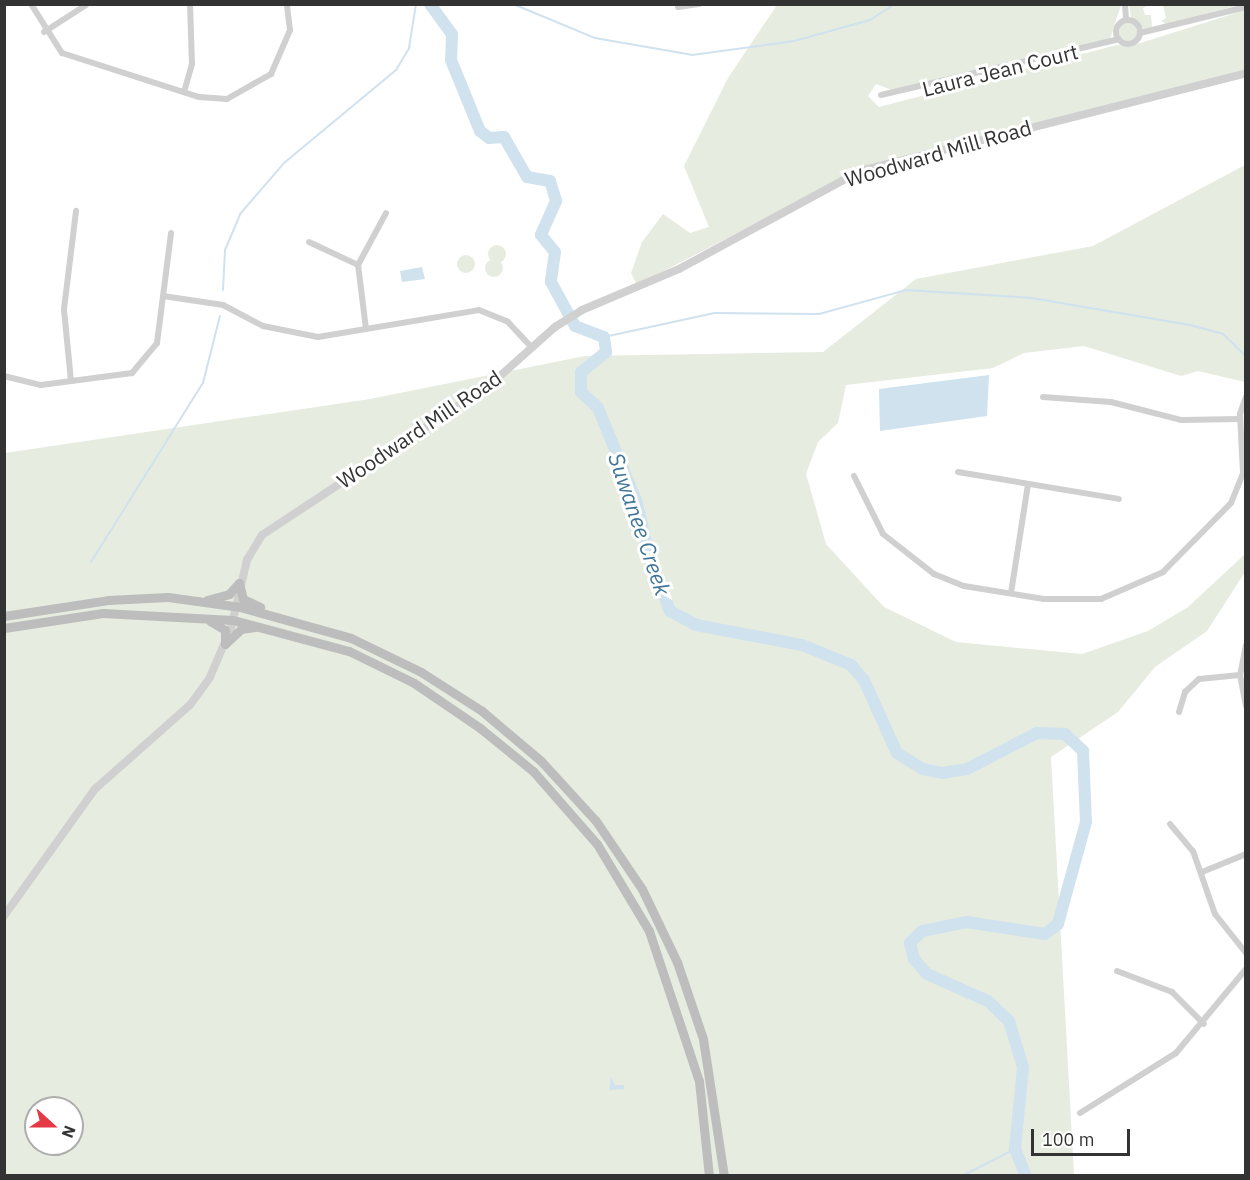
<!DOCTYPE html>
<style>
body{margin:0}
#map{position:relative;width:1250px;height:1180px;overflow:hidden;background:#fff;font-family:"IBM Plex Sans",sans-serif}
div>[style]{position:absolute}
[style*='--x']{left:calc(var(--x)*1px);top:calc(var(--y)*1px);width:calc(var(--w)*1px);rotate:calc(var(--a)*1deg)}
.green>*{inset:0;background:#e6ecdf}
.round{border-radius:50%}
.water>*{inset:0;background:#cfe2ee}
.stream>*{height:2px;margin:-1px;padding:0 1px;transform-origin:1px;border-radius:1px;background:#cfe2ee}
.river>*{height:12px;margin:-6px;padding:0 6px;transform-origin:6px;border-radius:6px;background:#cfe2ee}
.minor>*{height:6px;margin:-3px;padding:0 3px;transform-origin:3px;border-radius:3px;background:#d0d0d0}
.minor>.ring{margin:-3px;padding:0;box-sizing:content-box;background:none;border:6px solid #d0d0d0;border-radius:50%}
.tertiary>*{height:8px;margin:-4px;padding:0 4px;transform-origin:4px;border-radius:4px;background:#d0d0d0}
.secondary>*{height:9px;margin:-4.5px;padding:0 4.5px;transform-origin:4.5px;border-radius:4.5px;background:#bdbdbd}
span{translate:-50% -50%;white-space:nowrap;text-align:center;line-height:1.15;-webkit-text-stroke:6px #fff;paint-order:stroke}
.street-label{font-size:21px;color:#333}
.water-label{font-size:22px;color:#3f7597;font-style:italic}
.frame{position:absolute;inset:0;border:6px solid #333;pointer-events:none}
.north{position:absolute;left:24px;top:1096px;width:60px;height:60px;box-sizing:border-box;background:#fff;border:2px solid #adadad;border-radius:50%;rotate:111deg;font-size:16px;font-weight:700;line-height:24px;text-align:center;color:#333}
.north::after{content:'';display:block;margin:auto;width:21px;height:27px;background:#e63946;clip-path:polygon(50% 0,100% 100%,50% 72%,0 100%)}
.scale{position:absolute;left:1031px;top:1129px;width:99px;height:27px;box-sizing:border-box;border:3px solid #333;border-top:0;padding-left:8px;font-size:18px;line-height:21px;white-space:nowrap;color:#333;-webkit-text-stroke:4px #fff;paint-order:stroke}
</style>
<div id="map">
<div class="green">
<div style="clip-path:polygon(777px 5px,1121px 5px,1110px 39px,892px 90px,876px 84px,868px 96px,879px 107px,1117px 45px,1131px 46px,1245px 10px,1245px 70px,868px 165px,637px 285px,631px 273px,642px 242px,663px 214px,690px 233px,709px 227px,684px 166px,728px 78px)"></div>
<div style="clip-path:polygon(1129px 5px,1148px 5px,1143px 8px,1145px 15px,1151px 15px,1152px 27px,1144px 29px,1131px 17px)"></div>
<div style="clip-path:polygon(1163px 5px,1239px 5px,1166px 24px,1161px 21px,1166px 18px)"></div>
<div class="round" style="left:1119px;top:23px;width:18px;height:18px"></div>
<div style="clip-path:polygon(evenodd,1245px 165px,1245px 382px,1198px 371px,1181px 376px,1084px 346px,1024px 353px,993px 368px,846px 385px,838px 423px,818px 442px,806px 474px,826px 544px,884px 607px,956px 642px,1082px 654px,1148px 631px,1188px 607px,1245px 554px,1245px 572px,1207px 631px,1155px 667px,1118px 712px,1051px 757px,1074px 1175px,5px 1176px,5px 453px,370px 399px,585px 356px,823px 352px,916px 279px,1093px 246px,1245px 165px,36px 1108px,72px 1108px,72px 1144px,36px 1144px,36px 1108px)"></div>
<div class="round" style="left:488px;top:245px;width:18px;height:18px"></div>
<div class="round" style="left:457px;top:255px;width:18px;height:18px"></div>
<div class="round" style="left:485px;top:259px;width:18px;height:18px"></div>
</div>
<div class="water">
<div style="clip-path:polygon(422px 267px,425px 279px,402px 282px,400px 271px)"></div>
<div style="clip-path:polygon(989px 375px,987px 416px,880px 431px,879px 389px)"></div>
<div style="clip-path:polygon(611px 1077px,615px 1085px,624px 1085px,624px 1089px,609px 1090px)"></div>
</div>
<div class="stream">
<div style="--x:513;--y:4;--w:89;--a:22.5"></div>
<div style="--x:595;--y:38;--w:98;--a:9.9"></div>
<div style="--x:692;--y:55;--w:103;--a:-7.8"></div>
<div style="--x:794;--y:41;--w:79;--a:-15.4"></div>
<div style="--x:870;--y:20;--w:30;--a:-33"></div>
<div style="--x:223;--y:290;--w:40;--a:-87.1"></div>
<div style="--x:225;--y:250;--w:39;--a:-67"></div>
<div style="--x:240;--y:214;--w:67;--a:-49.2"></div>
<div style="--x:284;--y:163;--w:146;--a:-39.7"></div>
<div style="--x:396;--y:70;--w:26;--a:-59"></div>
<div style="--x:409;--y:48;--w:45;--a:-81"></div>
<div style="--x:604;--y:337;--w:113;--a:-12.3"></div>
<div style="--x:714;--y:313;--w:105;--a:0.5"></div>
<div style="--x:819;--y:314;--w:90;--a:-15.4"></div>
<div style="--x:906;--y:290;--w:126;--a:3.6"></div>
<div style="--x:1032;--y:298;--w:160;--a:9.7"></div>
<div style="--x:1190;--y:325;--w:34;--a:15"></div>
<div style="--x:1223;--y:334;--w:32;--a:44"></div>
<div style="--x:91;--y:562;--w:211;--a:-58"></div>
<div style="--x:203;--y:383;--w:69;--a:-75.8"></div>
<div style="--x:962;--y:1176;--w:59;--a:-27"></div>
</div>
<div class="river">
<div style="--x:430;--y:4;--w:37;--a:54"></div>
<div style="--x:452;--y:34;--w:26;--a:92"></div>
<div style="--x:451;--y:60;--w:77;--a:67.8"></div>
<div style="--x:480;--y:131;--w:11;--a:38"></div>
<div style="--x:489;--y:138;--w:15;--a:-4"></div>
<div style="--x:504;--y:137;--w:46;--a:60.1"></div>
<div style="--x:527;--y:177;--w:23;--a:10"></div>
<div style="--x:550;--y:181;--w:21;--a:73"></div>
<div style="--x:556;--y:201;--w:37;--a:114"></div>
<div style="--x:541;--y:235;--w:22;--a:51"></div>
<div style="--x:555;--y:252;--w:30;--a:98"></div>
<div style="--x:551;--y:282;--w:50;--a:61.4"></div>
<div style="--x:575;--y:326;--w:31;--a:21"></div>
<div style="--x:604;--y:337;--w:15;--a:82"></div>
<div style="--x:606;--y:352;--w:32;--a:141"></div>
<div style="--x:581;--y:372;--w:20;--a:90"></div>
<div style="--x:581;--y:392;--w:23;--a:43"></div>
<div style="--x:598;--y:408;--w:100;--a:67.6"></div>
<div style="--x:636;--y:500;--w:61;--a:76.7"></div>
<div style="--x:650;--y:559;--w:56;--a:69"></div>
<div style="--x:670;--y:611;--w:30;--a:28"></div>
<div style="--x:696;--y:625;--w:108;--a:10.7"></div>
<div style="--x:802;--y:645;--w:53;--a:22.2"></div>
<div style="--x:851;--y:665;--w:20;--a:49"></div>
<div style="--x:864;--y:680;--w:80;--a:65.7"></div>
<div style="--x:897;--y:753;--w:31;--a:32"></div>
<div style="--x:923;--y:769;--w:19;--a:12"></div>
<div style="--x:942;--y:773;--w:25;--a:-9"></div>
<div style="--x:967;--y:769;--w:79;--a:-27.2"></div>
<div style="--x:1037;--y:733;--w:28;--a:2"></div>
<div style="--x:1065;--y:734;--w:25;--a:43"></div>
<div style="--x:1083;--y:751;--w:71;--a:87.6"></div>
<div style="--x:1086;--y:822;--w:106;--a:105.4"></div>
<div style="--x:1058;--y:924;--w:16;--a:142"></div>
<div style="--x:1045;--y:934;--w:79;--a:-171.3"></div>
<div style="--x:967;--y:922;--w:46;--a:168.7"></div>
<div style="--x:922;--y:931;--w:17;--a:135"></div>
<div style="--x:910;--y:943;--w:16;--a:76"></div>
<div style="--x:914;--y:959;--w:20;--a:49"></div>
<div style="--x:927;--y:974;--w:67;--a:23.9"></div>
<div style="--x:988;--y:1001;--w:29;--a:44"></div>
<div style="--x:1009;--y:1021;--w:48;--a:73.1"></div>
<div style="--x:1023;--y:1067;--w:82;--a:95.6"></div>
<div style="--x:1015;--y:1149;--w:29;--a:68"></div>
</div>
<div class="minor">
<div style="--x:31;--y:4;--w:58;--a:57.7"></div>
<div style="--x:62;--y:53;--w:144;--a:17.8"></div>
<div style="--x:199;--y:97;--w:28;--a:4"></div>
<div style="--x:227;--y:99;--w:51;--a:-29.6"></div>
<div style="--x:271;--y:74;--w:48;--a:-66.6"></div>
<div style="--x:290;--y:30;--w:26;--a:-97"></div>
<div style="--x:1125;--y:4;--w:16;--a:86"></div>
<div style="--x:678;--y:7;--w:21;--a:-8"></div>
<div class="ring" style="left:1116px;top:20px;width:18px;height:18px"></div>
<div style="--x:44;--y:32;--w:50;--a:-32.7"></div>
<div style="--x:1140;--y:33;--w:109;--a:-13.8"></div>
<div style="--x:184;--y:92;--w:29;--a:-74"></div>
<div style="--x:192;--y:64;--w:60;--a:-91.9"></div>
<div style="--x:881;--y:95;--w:244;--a:-13.2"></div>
<div style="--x:309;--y:242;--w:54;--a:25.1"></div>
<div style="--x:163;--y:296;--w:61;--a:8.5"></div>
<div style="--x:223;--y:305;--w:45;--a:27.7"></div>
<div style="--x:263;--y:326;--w:56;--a:11.3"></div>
<div style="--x:318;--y:337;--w:163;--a:-9.5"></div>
<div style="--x:479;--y:310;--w:31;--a:22"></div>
<div style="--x:508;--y:322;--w:34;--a:47"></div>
<div style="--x:366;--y:329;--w:64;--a:-97.1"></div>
<div style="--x:358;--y:265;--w:59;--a:-61.7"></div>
<div style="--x:4;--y:376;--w:38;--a:14"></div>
<div style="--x:41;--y:385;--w:92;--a:-7.5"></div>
<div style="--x:132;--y:373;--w:39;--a:-50"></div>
<div style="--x:157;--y:343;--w:111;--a:-82.7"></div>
<div style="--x:71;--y:381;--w:72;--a:-95.6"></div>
<div style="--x:64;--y:309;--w:99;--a:-83"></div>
<div style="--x:1043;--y:397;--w:68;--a:4.2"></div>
<div style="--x:1111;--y:402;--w:72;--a:14.4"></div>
<div style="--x:1181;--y:420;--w:59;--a:-1"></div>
<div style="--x:958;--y:472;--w:163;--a:9.5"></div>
<div style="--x:854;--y:476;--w:65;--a:63.4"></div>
<div style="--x:883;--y:534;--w:65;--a:38.1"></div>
<div style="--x:934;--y:574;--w:32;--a:22"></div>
<div style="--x:964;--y:586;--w:81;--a:9.2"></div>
<div style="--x:1044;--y:599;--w:57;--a:0"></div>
<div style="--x:1101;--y:599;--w:68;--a:-23.5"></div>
<div style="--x:1163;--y:572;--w:97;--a:-45.4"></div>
<div style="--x:1231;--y:503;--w:32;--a:-68"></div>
<div style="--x:1243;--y:473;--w:59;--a:-92.9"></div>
<div style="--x:1240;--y:414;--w:18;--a:-71"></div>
<div style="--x:1011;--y:593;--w:110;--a:-81.1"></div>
<div style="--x:1246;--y:645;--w:31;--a:101"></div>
<div style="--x:1240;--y:675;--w:32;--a:79"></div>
<div style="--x:1179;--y:712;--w:21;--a:-73"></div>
<div style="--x:1185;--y:692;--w:19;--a:-43"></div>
<div style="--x:1199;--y:679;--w:41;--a:-5.6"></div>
<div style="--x:1170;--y:824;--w:35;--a:50"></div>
<div style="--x:1193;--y:851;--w:67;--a:70.8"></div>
<div style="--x:1215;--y:914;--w:50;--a:51.5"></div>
<div style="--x:1202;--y:872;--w:48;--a:-22.2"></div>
<div style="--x:1117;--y:971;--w:59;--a:20.9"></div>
<div style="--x:1172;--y:992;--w:45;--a:45"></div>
<div style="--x:1080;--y:1113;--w:113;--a:-32"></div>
<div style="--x:1176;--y:1053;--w:109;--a:-50.2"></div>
</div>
<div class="tertiary">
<div style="--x:4;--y:916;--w:156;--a:-54.4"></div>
<div style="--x:95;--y:789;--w:127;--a:-41.5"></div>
<div style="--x:190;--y:705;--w:34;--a:-54"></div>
<div style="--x:210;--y:677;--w:53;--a:-66.8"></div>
<div style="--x:231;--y:628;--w:70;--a:-76.8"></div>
<div style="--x:247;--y:560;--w:29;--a:-59"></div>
<div style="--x:262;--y:535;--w:274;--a:-33.4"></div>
<div style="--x:491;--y:384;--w:86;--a:-41.7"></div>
<div style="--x:555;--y:327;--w:32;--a:-32"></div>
<div style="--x:582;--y:310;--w:105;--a:-22.9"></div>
<div style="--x:679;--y:269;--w:206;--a:-28.4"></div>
<div style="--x:860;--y:171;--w:398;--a:-14.2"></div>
</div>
<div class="secondary">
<div style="--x:239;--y:583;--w:16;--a:76"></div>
<div style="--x:243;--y:599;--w:19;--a:25"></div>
<div style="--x:207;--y:600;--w:23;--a:-15"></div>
<div style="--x:229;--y:594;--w:15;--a:-48"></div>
<div style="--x:4;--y:616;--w:105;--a:-8.7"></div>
<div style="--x:108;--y:600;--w:60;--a:-2.9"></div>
<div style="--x:168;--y:597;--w:73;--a:7.9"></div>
<div style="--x:240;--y:607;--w:115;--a:15.6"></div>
<div style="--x:351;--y:638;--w:78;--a:25.9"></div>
<div style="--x:421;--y:672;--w:72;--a:32.6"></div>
<div style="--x:482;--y:711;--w:77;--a:40.3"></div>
<div style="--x:541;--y:761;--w:81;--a:47.5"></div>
<div style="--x:596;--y:821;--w:82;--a:55.9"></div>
<div style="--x:642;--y:889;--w:81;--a:64.4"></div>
<div style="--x:677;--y:962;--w:81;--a:71.3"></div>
<div style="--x:703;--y:1039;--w:139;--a:81.3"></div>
<div style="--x:210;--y:621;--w:17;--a:31"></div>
<div style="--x:225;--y:630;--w:14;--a:90"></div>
<div style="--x:4;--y:628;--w:100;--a:-8.6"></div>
<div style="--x:103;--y:613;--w:130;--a:3.1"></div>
<div style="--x:233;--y:620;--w:120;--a:15"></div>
<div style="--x:349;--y:651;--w:72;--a:26.2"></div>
<div style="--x:414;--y:683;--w:80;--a:34.3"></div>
<div style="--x:480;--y:728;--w:68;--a:39.1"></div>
<div style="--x:533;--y:771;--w:97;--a:48.8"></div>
<div style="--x:597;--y:844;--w:101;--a:59.1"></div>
<div style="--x:649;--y:931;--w:158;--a:71.6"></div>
<div style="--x:699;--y:1081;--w:96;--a:84"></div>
<div style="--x:225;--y:644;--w:22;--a:-43"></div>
<div style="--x:241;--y:629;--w:14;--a:-8"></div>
</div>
<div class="street-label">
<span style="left:1000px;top:70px;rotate:-14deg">Laura Jean Court</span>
<span style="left:938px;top:153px;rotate:-16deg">Woodward Mill Road</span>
<span style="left:419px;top:429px;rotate:-34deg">Woodward Mill Road</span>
</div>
<div class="water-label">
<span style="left:640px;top:524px;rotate:71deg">Suwanee Creek</span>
</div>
<div class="frame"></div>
<div class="north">N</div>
<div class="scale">100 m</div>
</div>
